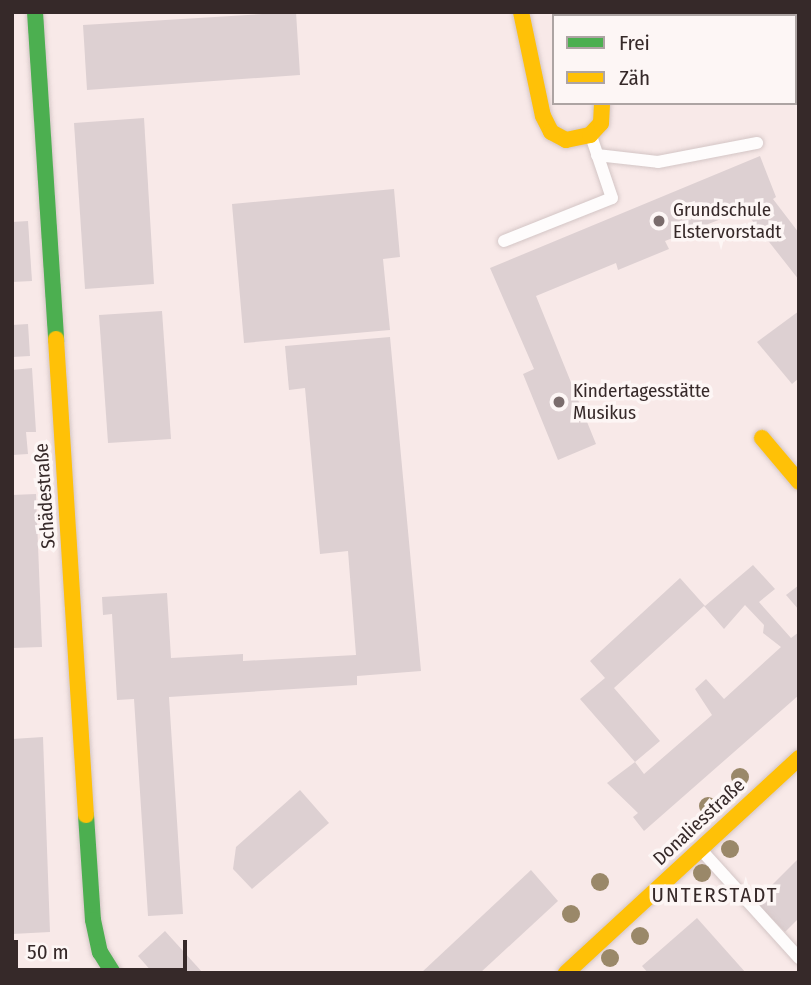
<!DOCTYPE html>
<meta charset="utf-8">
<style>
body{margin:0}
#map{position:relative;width:811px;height:985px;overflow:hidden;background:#f8e9e8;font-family:"Fira Sans Condensed",sans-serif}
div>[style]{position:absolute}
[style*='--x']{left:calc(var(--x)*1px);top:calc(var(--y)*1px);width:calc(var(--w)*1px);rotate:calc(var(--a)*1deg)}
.building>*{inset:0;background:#ddd0d2}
.roads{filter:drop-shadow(0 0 2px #d3c5c5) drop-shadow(0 0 2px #d3c5c5)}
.lane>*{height:12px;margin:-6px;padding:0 6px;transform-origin:6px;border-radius:6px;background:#fefcfc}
.street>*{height:23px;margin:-11.5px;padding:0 11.5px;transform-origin:11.5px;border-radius:11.5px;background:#fefcfc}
.fast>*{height:16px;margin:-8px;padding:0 8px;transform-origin:8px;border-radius:8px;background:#4caf50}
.slow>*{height:16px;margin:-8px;padding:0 8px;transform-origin:8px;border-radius:8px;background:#ffc107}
.trees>*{width:18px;height:18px;margin:-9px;border-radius:50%;background:#9a8869}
.dots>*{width:19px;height:19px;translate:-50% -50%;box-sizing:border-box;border:4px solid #fdf6f5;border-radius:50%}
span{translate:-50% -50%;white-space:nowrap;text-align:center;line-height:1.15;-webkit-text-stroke:7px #fdf6f5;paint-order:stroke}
.poi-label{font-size:19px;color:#362929}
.left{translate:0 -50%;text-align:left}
.street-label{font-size:19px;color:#362929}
.neighbourhood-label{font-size:21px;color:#362929;letter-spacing:2px}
.frame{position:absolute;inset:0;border:14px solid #362929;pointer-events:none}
.legend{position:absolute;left:552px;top:14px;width:245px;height:91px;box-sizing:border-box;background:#fdf6f5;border:2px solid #ada4a3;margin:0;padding:9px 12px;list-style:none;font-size:21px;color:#362929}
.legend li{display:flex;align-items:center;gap:14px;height:35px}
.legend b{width:35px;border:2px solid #ada4a3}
.scale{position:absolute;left:14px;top:940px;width:173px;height:32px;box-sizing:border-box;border:4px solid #362929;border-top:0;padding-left:9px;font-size:21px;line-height:24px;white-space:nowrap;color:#362929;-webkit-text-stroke:5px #fdf6f5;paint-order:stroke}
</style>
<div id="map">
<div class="building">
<div style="clip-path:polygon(296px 12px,300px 75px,87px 90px,83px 25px)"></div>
<div style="clip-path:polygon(733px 12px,799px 12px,799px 19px,727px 16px)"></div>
<div style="clip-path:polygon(144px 118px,154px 284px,85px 289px,74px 123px)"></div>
<div style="clip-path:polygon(760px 156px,776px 197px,773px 199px,799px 233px,799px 280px,744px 210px,665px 241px,669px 249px,618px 270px,616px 263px,536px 296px,596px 444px,558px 460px,523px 374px,534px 369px,490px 268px)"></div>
<div style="clip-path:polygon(394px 189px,400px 257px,383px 259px,390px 330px,244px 343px,232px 204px)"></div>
<div style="clip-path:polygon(28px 221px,32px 281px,12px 282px,12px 222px)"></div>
<div style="clip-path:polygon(162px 311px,171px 439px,108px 443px,99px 315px)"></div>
<div style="clip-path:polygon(799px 311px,799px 378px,792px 384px,757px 342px)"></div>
<div style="clip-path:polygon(28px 324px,30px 356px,12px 357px,12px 325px)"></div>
<div style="clip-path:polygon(390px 337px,421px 671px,357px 676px,357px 685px,169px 697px,183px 914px,148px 916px,134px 699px,117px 700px,112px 614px,103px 615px,102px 597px,167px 593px,171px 658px,243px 654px,243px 661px,356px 655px,348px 551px,320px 554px,305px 388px,289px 390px,285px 346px)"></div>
<div style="clip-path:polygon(32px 368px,36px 432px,26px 432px,28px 454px,12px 455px,12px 370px)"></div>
<div style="clip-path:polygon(36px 494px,42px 647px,12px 648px,12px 495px)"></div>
<div style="clip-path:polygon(evenodd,753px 565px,775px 589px,759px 602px,791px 638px,799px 632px,799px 695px,644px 831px,633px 817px,638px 813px,607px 783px,635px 762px,580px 699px,605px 678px,590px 661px,680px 578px,705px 606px,753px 565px,745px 605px,764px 625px,763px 633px,781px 647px,724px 699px,706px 679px,695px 689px,712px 715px,644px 774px,635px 762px,660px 741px,614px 688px,704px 606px,724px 629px,745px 605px)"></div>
<div style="clip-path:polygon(799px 585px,799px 610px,786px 595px)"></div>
<div style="clip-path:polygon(43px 737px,50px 932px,12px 934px,12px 739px)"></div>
<div style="clip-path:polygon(300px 790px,329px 823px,252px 889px,233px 869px,236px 847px)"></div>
<div style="clip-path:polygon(799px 858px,799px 918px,785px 932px,755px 902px)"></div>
<div style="clip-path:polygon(531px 870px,558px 901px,480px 973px,421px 973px)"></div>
<div style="clip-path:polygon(697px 918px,746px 973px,648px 973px,642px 966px)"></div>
<div style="clip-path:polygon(165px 931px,203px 973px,153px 973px,138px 956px)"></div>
</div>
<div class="roads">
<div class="lane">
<div style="--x:597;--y:155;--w:61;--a:6.5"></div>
<div style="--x:658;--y:162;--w:101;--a:-10.9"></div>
<div style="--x:504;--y:241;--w:116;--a:-21.7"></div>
<div style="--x:612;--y:198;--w:65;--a:-108.7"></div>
<div style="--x:703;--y:852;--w:143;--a:47.8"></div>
</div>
<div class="street">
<div style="--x:582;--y:14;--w:5;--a:-22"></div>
</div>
<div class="fast">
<div style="--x:35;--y:12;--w:328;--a:86.3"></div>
<div style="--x:86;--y:815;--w:105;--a:86.2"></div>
<div style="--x:93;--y:920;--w:33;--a:78"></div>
<div style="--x:100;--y:952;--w:25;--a:58"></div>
</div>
<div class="slow">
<div style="--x:521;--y:12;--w:106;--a:78.1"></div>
<div style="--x:543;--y:116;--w:18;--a:63"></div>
<div style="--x:551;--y:132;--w:17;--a:28"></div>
<div style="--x:566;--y:140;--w:25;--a:-12"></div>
<div style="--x:590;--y:135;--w:16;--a:-47"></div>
<div style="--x:601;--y:123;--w:20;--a:-87"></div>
<div style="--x:56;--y:339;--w:477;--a:86.4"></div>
<div style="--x:762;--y:438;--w:57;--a:49.9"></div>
<div style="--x:566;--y:973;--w:317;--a:-42.7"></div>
</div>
</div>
<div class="trees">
<div style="left:740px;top:777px"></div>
<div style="left:708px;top:806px"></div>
<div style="left:730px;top:849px"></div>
<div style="left:702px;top:873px"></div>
<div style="left:600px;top:882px"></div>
<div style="left:571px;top:914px"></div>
<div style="left:640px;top:936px"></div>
<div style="left:610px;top:958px"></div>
</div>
<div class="dots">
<div style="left:659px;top:221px;background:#7a6c6c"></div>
<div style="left:559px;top:402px;background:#7a6c6c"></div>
</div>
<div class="poi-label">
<span class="left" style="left:673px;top:221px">Grundschule<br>Elstervorstadt</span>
<span class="left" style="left:573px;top:402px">Kindertagesstätte<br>Musikus</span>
</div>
<div class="street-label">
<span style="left:45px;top:496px;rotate:-94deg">Schädestraße</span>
<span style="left:699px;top:822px;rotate:-43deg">Donaliesstraße</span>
</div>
<div class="neighbourhood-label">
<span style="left:715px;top:895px">UNTERSTADT</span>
</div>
<div class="frame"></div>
<ul class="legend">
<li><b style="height:9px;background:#4caf50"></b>Frei</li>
<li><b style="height:9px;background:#ffc107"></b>Zäh</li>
</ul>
<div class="scale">50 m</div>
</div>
